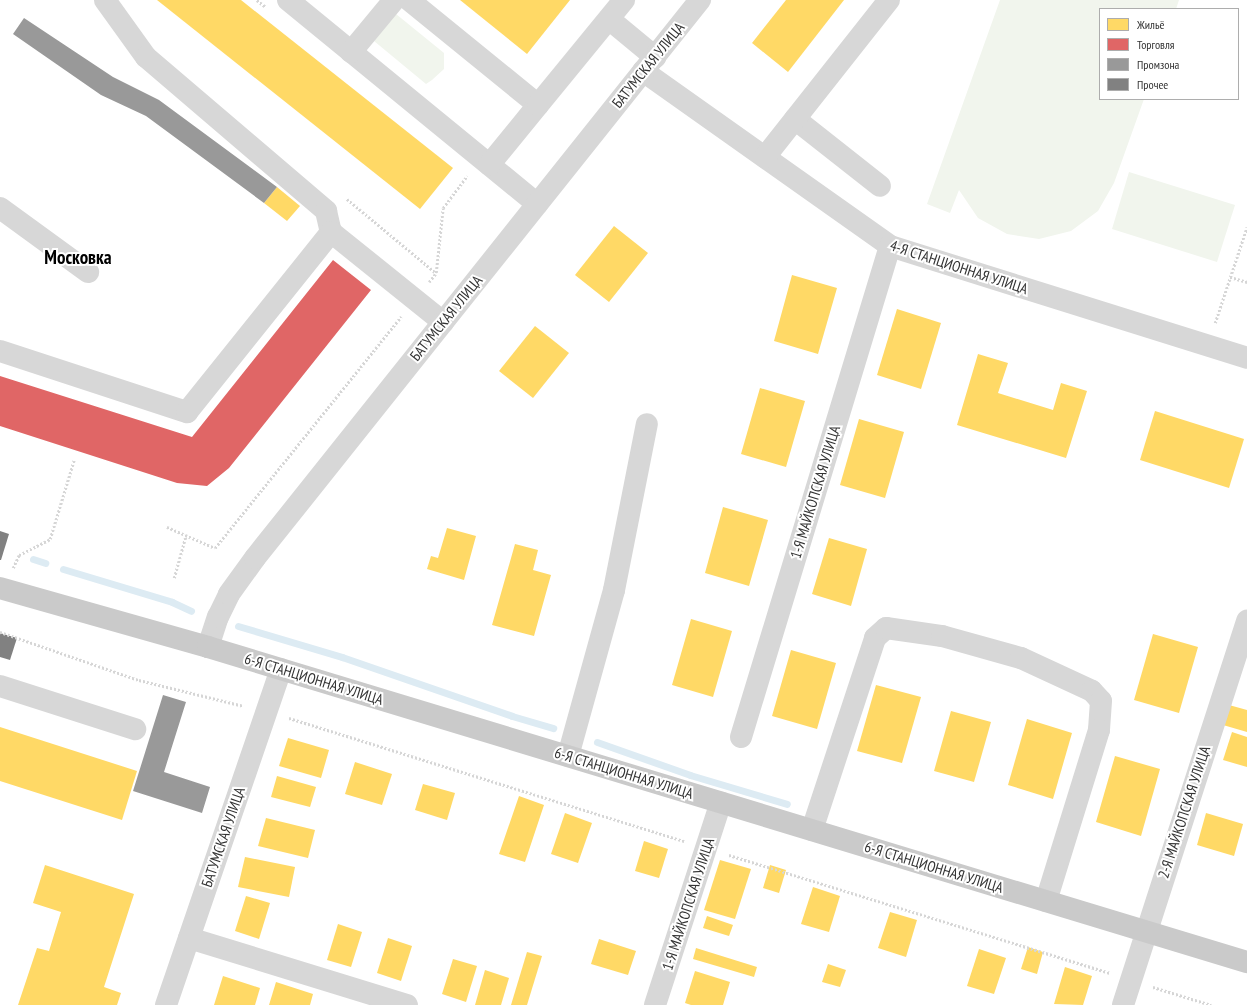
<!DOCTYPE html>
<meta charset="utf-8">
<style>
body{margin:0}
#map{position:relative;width:1247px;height:1005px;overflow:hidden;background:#fff;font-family:"PT Sans Narrow",sans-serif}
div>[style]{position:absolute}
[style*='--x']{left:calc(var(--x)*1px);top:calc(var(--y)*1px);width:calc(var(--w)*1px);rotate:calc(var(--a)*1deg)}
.green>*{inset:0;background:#f1f5ed}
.homes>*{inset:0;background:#ffd966}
.shops>*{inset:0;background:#e06666}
.industry>*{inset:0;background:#999}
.stream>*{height:7px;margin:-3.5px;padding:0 3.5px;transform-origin:3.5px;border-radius:3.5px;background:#ddebf3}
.building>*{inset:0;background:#818181}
.path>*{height:2.5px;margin-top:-1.25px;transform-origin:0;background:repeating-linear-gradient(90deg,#d6d6d6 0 2px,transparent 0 4px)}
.minor>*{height:22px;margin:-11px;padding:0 11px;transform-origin:11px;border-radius:11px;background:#d7d7d7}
.major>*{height:22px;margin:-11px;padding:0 11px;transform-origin:11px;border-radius:11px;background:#cacaca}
span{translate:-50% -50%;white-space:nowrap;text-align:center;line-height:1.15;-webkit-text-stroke:4px #fff;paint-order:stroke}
.street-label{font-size:15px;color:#333}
.district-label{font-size:19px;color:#000;font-weight:700}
.legend{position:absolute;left:1099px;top:8px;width:140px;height:92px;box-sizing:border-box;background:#fff;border:1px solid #adadad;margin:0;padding:5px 7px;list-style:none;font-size:12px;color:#333}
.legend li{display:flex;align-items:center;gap:8px;height:20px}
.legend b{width:20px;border:1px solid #adadad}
</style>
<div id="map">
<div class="green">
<div style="clip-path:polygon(1000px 0,1179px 0,1176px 9px,1100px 9px,1100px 99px,1144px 99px,1114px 183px,1098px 211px,1071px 231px,1039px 239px,1007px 234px,978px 218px,959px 190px,950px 213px,927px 204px)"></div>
<div style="clip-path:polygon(396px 14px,444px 53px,444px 69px,432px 80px,426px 84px,374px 41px)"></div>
<div style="clip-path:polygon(1129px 172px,1235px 205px,1217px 262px,1112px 229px)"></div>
</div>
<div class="homes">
<div style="clip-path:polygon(157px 0,241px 0,453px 168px,420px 209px)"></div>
<div style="clip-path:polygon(460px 0,570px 0,527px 54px)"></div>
<div style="clip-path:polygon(786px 0,844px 0,788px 72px,752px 43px)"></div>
<div style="clip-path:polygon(277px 187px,300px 206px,287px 221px,264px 203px)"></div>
<div style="clip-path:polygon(614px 226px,648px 253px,609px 302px,575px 275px)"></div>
<div style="clip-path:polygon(792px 275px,837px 288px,818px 354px,774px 341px)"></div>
<div style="clip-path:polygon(897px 309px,941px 323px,921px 389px,877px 375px)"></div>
<div style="clip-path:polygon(535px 326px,569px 353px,533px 398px,499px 371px)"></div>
<div style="clip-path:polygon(978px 354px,1008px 363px,998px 393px,1053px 410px,1061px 383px,1087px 391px,1066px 458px,957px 425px)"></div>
<div style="clip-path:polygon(760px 388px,805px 401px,786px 467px,741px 454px)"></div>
<div style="clip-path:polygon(1155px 411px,1244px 439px,1229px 488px,1140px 460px)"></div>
<div style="clip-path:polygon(859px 419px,904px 432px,885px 498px,840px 485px)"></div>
<div style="clip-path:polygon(723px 507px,768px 520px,749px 586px,705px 573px)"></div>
<div style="clip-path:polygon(447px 528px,476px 536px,464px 580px,427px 569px,431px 556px,438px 558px)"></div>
<div style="clip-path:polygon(829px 538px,867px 549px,851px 606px,812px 594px)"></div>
<div style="clip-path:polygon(515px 544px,538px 550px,533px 570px,551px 575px,534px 636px,492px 625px)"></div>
<div style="clip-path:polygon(691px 619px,732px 631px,713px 697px,672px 685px)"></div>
<div style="clip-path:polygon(1153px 634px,1198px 647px,1179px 713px,1134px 700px)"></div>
<div style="clip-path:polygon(791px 650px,836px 663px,817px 729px,772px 716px)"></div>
<div style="clip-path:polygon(876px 685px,921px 697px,902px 763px,857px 751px)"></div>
<div style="clip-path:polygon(1229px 705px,1247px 710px,1247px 732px,1223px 725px)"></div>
<div style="clip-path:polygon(951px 711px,991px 722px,974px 782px,934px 771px)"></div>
<div style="clip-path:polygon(1027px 719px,1072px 733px,1053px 799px,1008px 785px)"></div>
<div style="clip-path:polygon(0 727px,137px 771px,122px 820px,0 781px)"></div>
<div style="clip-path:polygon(1232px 732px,1247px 737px,1247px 767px,1223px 760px)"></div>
<div style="clip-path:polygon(288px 738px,329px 750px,321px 778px,279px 766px)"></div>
<div style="clip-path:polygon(1115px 756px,1160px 769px,1141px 836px,1096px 822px)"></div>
<div style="clip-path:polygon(355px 762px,392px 774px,382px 805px,345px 794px)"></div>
<div style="clip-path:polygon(277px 776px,316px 787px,310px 807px,271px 797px)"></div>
<div style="clip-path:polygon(423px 784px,455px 793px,447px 820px,415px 810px)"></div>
<div style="clip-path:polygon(519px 796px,544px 805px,525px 862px,499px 854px)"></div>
<div style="clip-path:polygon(565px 813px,592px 823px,578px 863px,551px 854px)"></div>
<div style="clip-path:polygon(1206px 813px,1243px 824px,1234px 856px,1197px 845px)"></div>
<div style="clip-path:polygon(266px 818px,315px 830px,308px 858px,258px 846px)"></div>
<div style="clip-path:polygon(644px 841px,668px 849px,659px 878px,635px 871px)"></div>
<div style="clip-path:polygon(245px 857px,295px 867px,289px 897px,238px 887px)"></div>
<div style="clip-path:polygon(720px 860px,751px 869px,735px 919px,704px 910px)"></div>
<div style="clip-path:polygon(45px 865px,134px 894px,104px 987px,121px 993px,117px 1005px,18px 1005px,37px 948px,49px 951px,61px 912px,33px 903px)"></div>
<div style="clip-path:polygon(770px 865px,786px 870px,779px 893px,763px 888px)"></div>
<div style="clip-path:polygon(813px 887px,840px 896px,829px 932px,801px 924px)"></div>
<div style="clip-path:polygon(246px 896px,270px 903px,259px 939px,235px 931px)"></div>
<div style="clip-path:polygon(890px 912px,917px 920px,906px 957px,878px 948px)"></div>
<div style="clip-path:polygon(707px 916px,733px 925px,729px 936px,703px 928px)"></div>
<div style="clip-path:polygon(338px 924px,362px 932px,351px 967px,327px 960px)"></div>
<div style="clip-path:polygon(388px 938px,412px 946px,401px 981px,377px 973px)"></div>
<div style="clip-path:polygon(599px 939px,636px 951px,628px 975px,591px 964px)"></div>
<div style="clip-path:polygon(1028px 947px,1043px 952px,1037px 974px,1021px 969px)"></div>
<div style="clip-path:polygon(696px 948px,757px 967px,754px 977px,693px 959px)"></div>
<div style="clip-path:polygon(979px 949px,1006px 958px,994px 994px,967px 986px)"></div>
<div style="clip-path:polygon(527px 952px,542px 956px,527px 1005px,511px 1005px)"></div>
<div style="clip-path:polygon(453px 959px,477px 966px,466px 1002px,442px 994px)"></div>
<div style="clip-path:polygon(828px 964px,846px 970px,840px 987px,822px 982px)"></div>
<div style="clip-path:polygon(1065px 967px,1092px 976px,1083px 1005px,1054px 1004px)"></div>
<div style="clip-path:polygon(485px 970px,509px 978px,501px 1005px,475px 1005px)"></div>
<div style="clip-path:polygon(695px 971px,730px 982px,723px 1005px,691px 1005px,685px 1003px)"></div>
<div style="clip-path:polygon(223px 976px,260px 988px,255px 1005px,214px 1005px)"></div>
<div style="clip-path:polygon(276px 982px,313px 994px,310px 1005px,269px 1005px)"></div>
</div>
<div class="shops">
<div style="clip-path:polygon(333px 260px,371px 290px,229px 468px,207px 486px,177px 483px,0 426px,0 376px,192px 437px)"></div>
</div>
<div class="industry">
<div style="clip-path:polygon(24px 18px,113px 77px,159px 100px,277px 187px,264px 203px,146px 116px,101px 95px,13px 34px)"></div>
<div style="clip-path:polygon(163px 695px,186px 702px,164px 772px,210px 787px,202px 813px,133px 791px)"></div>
</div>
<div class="stream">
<div style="--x:33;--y:559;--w:13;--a:18"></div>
<div style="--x:63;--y:569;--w:114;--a:16.8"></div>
<div style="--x:172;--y:602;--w:21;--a:25"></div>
<div style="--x:238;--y:626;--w:109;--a:16.6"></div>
<div style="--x:342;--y:657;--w:180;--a:19.1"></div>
<div style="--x:512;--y:716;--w:43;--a:16.3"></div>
<div style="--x:597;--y:742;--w:99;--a:19.5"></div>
<div style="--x:690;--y:775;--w:101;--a:16.6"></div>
</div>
<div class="building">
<div style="clip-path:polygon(0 531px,9px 534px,1px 560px,0 560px)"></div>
<div style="clip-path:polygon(0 633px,17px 638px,10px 660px,0 657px)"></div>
</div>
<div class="path">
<div style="--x:257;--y:0;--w:11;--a:38"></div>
<div style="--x:347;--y:199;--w:116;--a:39.7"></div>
<div style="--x:1230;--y:277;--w:18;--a:16"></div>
<div style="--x:429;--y:282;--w:11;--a:-52"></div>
<div style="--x:436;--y:273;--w:65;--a:-83.9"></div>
<div style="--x:443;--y:208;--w:40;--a:-53"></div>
<div style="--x:1215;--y:323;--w:101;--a:-71.6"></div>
<div style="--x:167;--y:527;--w:52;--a:23.6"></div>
<div style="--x:215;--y:548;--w:297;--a:-51.2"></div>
<div style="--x:13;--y:568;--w:14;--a:-65"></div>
<div style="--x:19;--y:555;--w:35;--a:-27"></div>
<div style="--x:50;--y:539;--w:83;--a:-73.1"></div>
<div style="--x:174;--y:578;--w:45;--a:-74.4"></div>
<div style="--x:0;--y:632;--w:147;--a:19.1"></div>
<div style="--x:139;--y:680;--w:108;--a:13.9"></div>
<div style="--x:289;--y:718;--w:414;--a:17.3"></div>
<div style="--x:729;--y:855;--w:399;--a:17.2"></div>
<div style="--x:1153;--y:987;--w:61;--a:17.2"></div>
</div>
<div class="minor">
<div style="--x:105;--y:0;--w:70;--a:54.3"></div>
<div style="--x:146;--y:57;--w:237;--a:40.5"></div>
<div style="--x:326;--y:211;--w:22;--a:77"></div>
<div style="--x:288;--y:0;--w:322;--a:39.3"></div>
<div style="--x:409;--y:0;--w:166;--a:39.1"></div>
<div style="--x:538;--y:105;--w:77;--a:129.2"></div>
<div style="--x:609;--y:19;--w:60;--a:39.6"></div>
<div style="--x:351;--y:52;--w:67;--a:-50.4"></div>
<div style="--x:643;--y:71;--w:303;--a:35.3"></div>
<div style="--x:890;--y:246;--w:374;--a:17.4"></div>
<div style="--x:538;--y:105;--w:136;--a:-50.7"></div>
<div style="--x:795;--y:119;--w:108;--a:38.2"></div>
<div style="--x:765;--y:157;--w:200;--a:-51.7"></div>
<div style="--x:0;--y:208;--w:109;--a:36"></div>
<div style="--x:0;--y:351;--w:197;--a:18.1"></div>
<div style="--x:187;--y:412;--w:231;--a:-51.3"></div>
<div style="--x:331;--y:232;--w:144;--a:38.8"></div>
<div style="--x:208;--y:647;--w:32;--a:-72"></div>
<div style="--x:218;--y:617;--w:25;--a:-64"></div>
<div style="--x:229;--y:594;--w:44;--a:-54.2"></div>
<div style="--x:255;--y:558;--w:714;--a:-51.43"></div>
<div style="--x:0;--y:686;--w:142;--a:17.7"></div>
<div style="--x:741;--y:737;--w:513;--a:-73.12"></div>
<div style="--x:568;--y:756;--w:172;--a:-74.5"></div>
<div style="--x:614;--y:590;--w:169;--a:-78.8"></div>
<div style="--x:812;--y:830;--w:202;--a:-71.8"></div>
<div style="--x:875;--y:638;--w:15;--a:-42"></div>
<div style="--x:886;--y:628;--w:57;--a:8.1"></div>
<div style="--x:942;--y:636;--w:82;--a:15.6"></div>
<div style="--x:1021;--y:658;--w:78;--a:24.9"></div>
<div style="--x:1092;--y:691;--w:13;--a:48"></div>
<div style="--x:1101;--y:701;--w:29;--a:94"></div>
<div style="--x:1099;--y:730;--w:179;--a:107.2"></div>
<div style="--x:189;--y:938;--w:228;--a:17.1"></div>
<div style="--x:166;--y:1005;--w:355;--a:-71.1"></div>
<div style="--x:655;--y:1005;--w:213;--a:-72"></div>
<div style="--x:1123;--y:1005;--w:404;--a:-72.1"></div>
</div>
<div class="major">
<div style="--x:0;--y:588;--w:216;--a:15.8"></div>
<div style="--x:208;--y:647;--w:1086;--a:16.87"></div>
</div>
<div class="street-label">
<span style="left:648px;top:65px;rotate:-51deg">БАТУМСКАЯ УЛИЦА</span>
<span style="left:959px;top:267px;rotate:18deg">4-Я СТАНЦИОННАЯ УЛИЦА</span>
<span style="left:446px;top:318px;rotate:-51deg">БАТУМСКАЯ УЛИЦА</span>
<span style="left:815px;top:492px;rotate:-73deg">1-Я МАЙКОПСКАЯ УЛИЦА</span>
<span style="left:314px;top:679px;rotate:17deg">6-Я СТАНЦИОННАЯ УЛИЦА</span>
<span style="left:624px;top:773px;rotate:17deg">6-Я СТАНЦИОННАЯ УЛИЦА</span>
<span style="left:1184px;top:812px;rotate:-72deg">2-Я МАЙКОПСКАЯ УЛИЦА</span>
<span style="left:223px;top:837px;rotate:-71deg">БАТУМСКАЯ УЛИЦА</span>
<span style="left:934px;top:867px;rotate:17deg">6-Я СТАНЦИОННАЯ УЛИЦА</span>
<span style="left:688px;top:904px;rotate:-72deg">1-Я МАЙКОПСКАЯ УЛИЦА</span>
</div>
<div class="district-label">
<span style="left:78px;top:258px">Московка</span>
</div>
<ul class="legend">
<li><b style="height:11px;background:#ffd966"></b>Жильё</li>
<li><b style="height:11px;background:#e06666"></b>Торговля</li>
<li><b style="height:11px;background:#999"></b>Промзона</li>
<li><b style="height:11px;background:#818181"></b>Прочее</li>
</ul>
</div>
